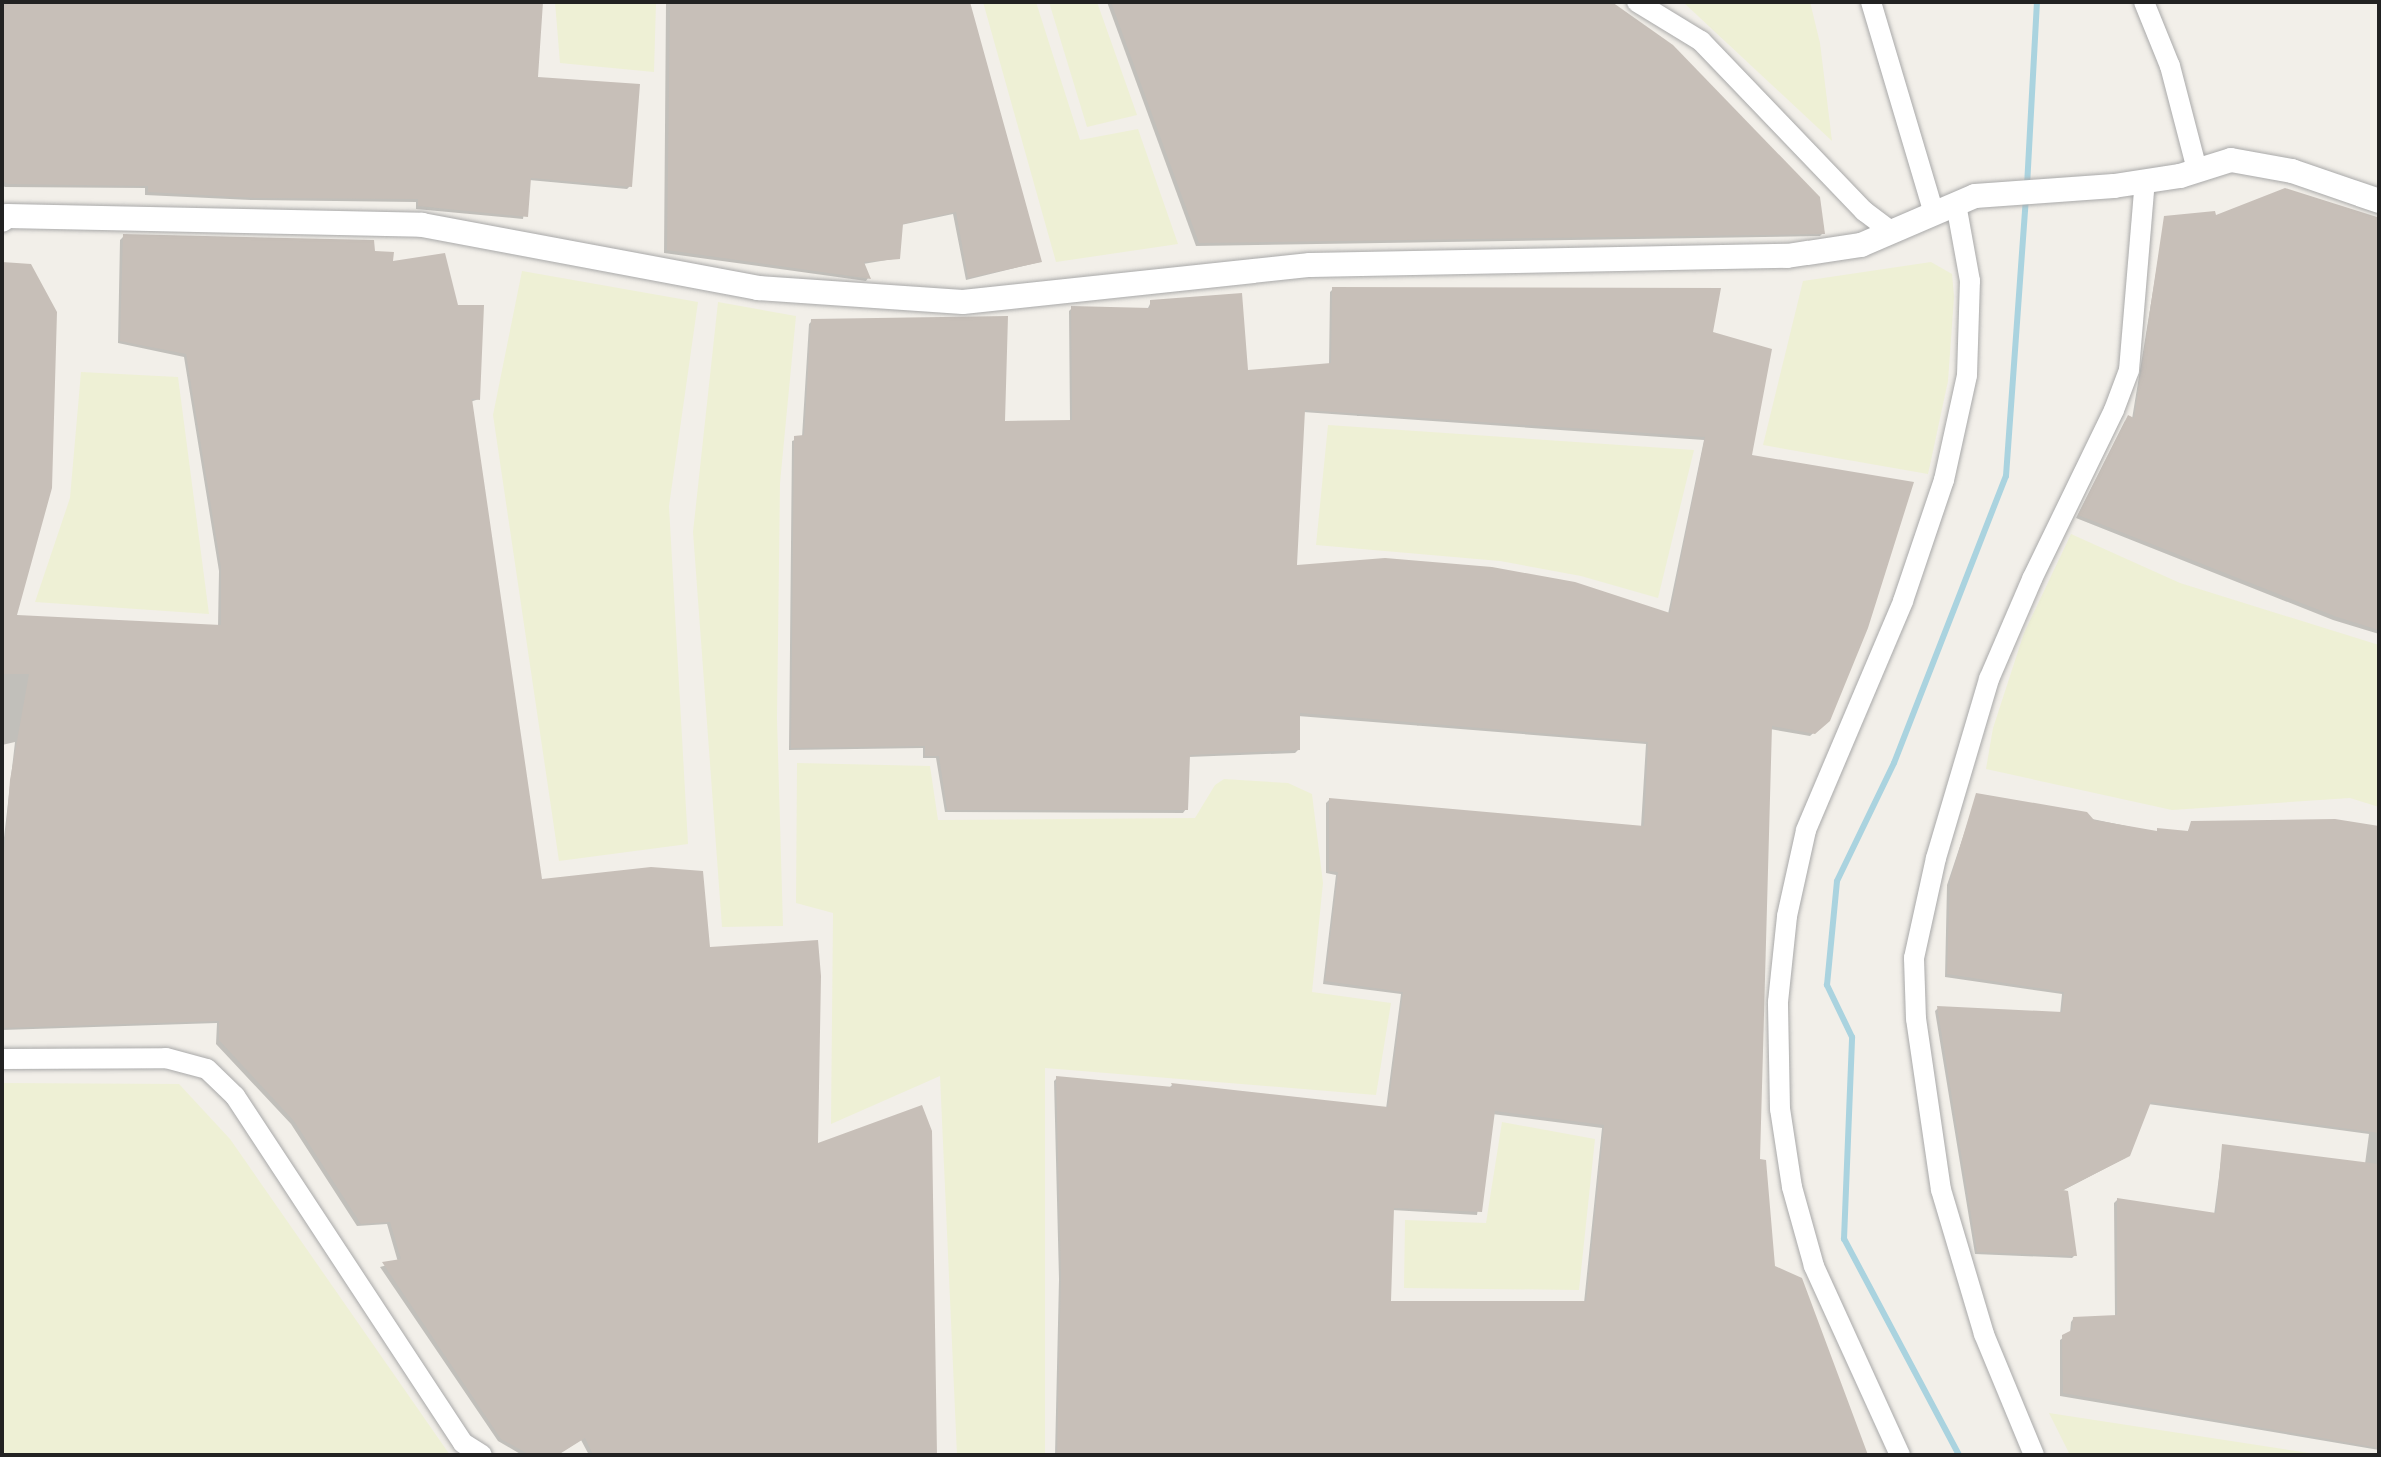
<!DOCTYPE html>
<style>
body{margin:0}
#map{position:relative;width:2381px;height:1457px;overflow:hidden;background:#f2efe9;font-family:Figtree,sans-serif}
div>[style]{position:absolute}
[style*='--x']{left:calc(var(--x)*1px);top:calc(var(--y)*1px);width:calc(var(--w)*1px);rotate:calc(var(--a)*1deg)}
.farmland>*{inset:0;background:#eef0d5}
.shadow>*{inset:0;background:#0003}
.stream>*{height:6px;margin:-3px;padding:0 3px;transform-origin:3px;border-radius:3px;background:#aad3df}
.building>*{inset:0;background:#c7bfb8}
.roads{filter:drop-shadow(0 0 2px #a9a9a9) drop-shadow(0 0 2px #a9a9a9)}
.minor>*{height:20px;margin:-10px;padding:0 10px;transform-origin:10px;border-radius:10px;background:#fff}
.tertiary>*{height:24px;margin:-12px;padding:0 12px;transform-origin:12px;border-radius:12px;background:#fff}
span{translate:-50% -50%;white-space:nowrap;text-align:center;line-height:1.15;-webkit-text-stroke:7px #fff;paint-order:stroke}
.frame{position:absolute;inset:0;border:4px solid #222;pointer-events:none}
</style>
<div id="map">
<div class="farmland">
<div style="clip-path:polygon(555px 2px,656px 2px,654px 72px,560px 63px)"></div>
<div style="clip-path:polygon(983px 2px,1036px 2px,1080px 140px,1138px 129px,1178px 244px,1056px 262px)"></div>
<div style="clip-path:polygon(1049px 2px,1097px 2px,1137px 115px,1087px 127px)"></div>
<div style="clip-path:polygon(1683px 2px,1810px 2px,1820px 43px,1832px 141px)"></div>
<div style="clip-path:polygon(1931px 262px,1952px 274px,1954px 297px,1948px 381px,1928px 474px,1763px 445px,1803px 281px)"></div>
<div style="clip-path:polygon(522px 271px,698px 302px,669px 506px,688px 844px,559px 861px,493px 415px)"></div>
<div style="clip-path:polygon(718px 302px,796px 316px,780px 483px,777px 719px,783px 926px,722px 927px,693px 532px)"></div>
<div style="clip-path:polygon(81px 372px,178px 377px,209px 614px,35px 602px,70px 498px)"></div>
<div style="clip-path:polygon(1328px 425px,1694px 450px,1658px 598px,1581px 576px,1500px 561px,1316px 545px)"></div>
<div style="clip-path:polygon(2071px 534px,2180px 583px,2379px 645px,2379px 807px,2350px 798px,2172px 810px,1986px 769px,1993px 728px,2024px 633px)"></div>
<div style="clip-path:polygon(797px 763px,930px 766px,938px 820px,1195px 818px,1215px 785px,1224px 779px,1288px 783px,1312px 794px,1323px 883px,1312px 992px,1391px 1003px,1376px 1095px,1045px 1068px,1045px 1455px,957px 1455px,940px 1076px,831px 1124px,833px 913px,796px 903px)"></div>
<div style="clip-path:polygon(2px 1083px,179px 1084px,230px 1139px,450px 1455px,2px 1455px)"></div>
<div style="clip-path:polygon(1502px 1122px,1595px 1139px,1579px 1290px,1404px 1288px,1405px 1220px,1486px 1223px)"></div>
<div style="clip-path:polygon(2049px 1413px,2322px 1455px,2070px 1455px)"></div>
</div>
<div class="shadow">
<div style="clip-path:polygon(2px 2px,542px 2px,536px 79px,630px 186px,627px 189px,529px 180px,523px 219px,416px 209px,416px 202px,251px 200px,145px 195px,145px 188px,5px 187px,2px 185px)"></div>
<div style="clip-path:polygon(666px 2px,966px 2px,1040px 262px,966px 280px,953px 214px,901px 225px,899px 258px,863px 264px,868px 278px,866px 281px,664px 253px)"></div>
<div style="clip-path:polygon(1107px 2px,1608px 2px,1823px 233px,1820px 236px,1196px 246px)"></div>
<div style="clip-path:polygon(2165px 218px,2379px 228px,2379px 634px,2333px 620px,2076px 518px,2125px 421px,2132px 419px)"></div>
<div style="clip-path:polygon(123px 237px,373px 253px,391px 263px,479px 399px,470px 402px,540px 881px,708px 950px,816px 1146px,935px 1455px,589px 1455px,581px 1440px,557px 1455px,522px 1455px,498px 1441px,380px 1267px,398px 1262px,387px 1224px,357px 1226px,291px 1124px,216px 1044px,217px 1023px,2px 1030px,2px 855px,15px 742px,2px 745px,2px 264px,14px 617px,218px 626px,219px 571px,184px 357px,118px 343px,120px 240px)"></div>
<div style="clip-path:polygon(evenodd,1333px 289px,1711px 334px,1828px 720px,1810px 736px,1770px 729px,1758px 1161px,1773px 1267px,1865px 1455px,1055px 1455px,1059px 1279px,1054px 1081px,1057px 1078px,1168px 1089px,1172px 1085px,1386px 1109px,1401px 994px,1323px 984px,1336px 875px,1326px 873px,1326px 803px,1329px 800px,1641px 827px,1646px 744px,1298px 716px,1298px 750px,1295px 753px,1188px 757px,1186px 809px,1183px 813px,945px 812px,936px 758px,923px 758px,923px 748px,789px 750px,792px 441px,802px 437px,809px 324px,812px 321px,1003px 423px,1070px 422px,1069px 311px,1072px 308px,1147px 310px,1151px 302px,1246px 373px,1329px 365px,1330px 292px,1333px 289px,1303px 412px,1704px 440px,1668px 614px,1295px 567px,1303px 412px,1333px 289px,1492px 1114px,1602px 1128px,1584px 1303px,1389px 1303px,1392px 1210px,1477px 1215px,1492px 1114px)"></div>
<div style="clip-path:polygon(1977px 795px,2155px 832px,2187px 833px,2192px 823px,2379px 828px,2379px 1450px,2060px 1396px,2060px 1340px,2070px 1333px,2071px 1322px,2074px 1318px,2115px 1317px,2114px 1203px,2117px 1200px,2214px 1215px,2223px 1146px,2365px 1164px,2369px 1134px,2148px 1104px,2125px 1158px,2060px 1192px,2075px 1255px,2072px 1258px,1975px 1254px,1935px 1011px,1938px 1008px,2060px 1014px,2062px 994px,1945px 977px,1947px 885px)"></div>
</div>
<div class="stream">
<div style="--x:2027;--y:186;--w:184;--a:-86.9"></div>
<div style="--x:1959;--y:1455;--w:245;--a:-118"></div>
<div style="--x:1844;--y:1239;--w:202;--a:-87.7"></div>
<div style="--x:1852;--y:1037;--w:58;--a:-115.7"></div>
<div style="--x:1827;--y:985;--w:104;--a:-84.5"></div>
<div style="--x:1837;--y:881;--w:131;--a:-64.2"></div>
<div style="--x:1894;--y:763;--w:308;--a:-68.7"></div>
<div style="--x:2006;--y:476;--w:280;--a:-85.9"></div>
</div>
<div class="building">
<div style="clip-path:polygon(2px 2px,543px 2px,538px 77px,640px 84px,632px 187px,531px 178px,528px 217px,418px 206px,418px 199px,255px 198px,148px 192px,148px 186px,8px 184px,2px 180px)"></div>
<div style="clip-path:polygon(670px 2px,970px 2px,1042px 262px,968px 278px,956px 212px,903px 224px,900px 259px,864px 262px,871px 279px,667px 250px)"></div>
<div style="clip-path:polygon(1111px 2px,1612px 2px,1673px 45px,1820px 197px,1825px 234px,1199px 243px)"></div>
<div style="clip-path:polygon(2285px 188px,2377px 217px,2379px 223px,2379px 630px,2337px 617px,2078px 515px,2128px 415px,2134px 418px,2164px 216px,2215px 211px,2216px 215px)"></div>
<div style="clip-path:polygon(123px 234px,374px 240px,375px 251px,394px 252px,393px 261px,445px 253px,458px 305px,484px 305px,480px 400px,472px 399px,542px 879px,651px 867px,703px 871px,710px 947px,818px 940px,821px 976px,818px 1143px,922px 1105px,932px 1131px,937px 1455px,593px 1455px,585px 1438px,558px 1455px,530px 1455px,501px 1439px,382px 1262px,401px 1259px,390px 1222px,361px 1224px,294px 1121px,219px 1040px,219px 1021px,2px 1028px,2px 879px,10px 780px,29px 674px,2px 674px,2px 262px,31px 264px,57px 312px,52px 488px,17px 615px,221px 625px,221px 567px,186px 354px,120px 341px)"></div>
<div style="clip-path:polygon(evenodd,1332px 287px,1721px 288px,1713px 332px,1772px 349px,1752px 455px,1914px 482px,1868px 628px,1830px 721px,1815px 734px,1772px 726px,1760px 1159px,1766px 1160px,1775px 1266px,1802px 1278px,1868px 1455px,1057px 1455px,1061px 1275px,1056px 1076px,1173px 1087px,1171px 1083px,1388px 1107px,1403px 992px,1325px 981px,1338px 872px,1329px 871px,1329px 798px,1644px 826px,1648px 742px,1300px 713px,1300px 750px,1190px 755px,1188px 810px,947px 810px,939px 756px,925px 756px,925px 746px,791px 748px,794px 436px,804px 435px,811px 319px,1008px 316px,1005px 421px,1072px 420px,1071px 306px,1150px 308px,1150px 300px,1242px 293px,1248px 370px,1331px 363px,1332px 287px,1305px 410px,1705px 437px,1670px 613px,1575px 582px,1492px 567px,1385px 558px,1297px 565px,1305px 410px,1332px 287px,1495px 1111px,1604px 1125px,1586px 1301px,1391px 1301px,1394px 1208px,1482px 1212px,1495px 1111px)"></div>
<div style="clip-path:polygon(1976px 793px,2087px 812px,2094px 820px,2157px 831px,2157px 828px,2188px 831px,2191px 821px,2335px 819px,2379px 826px,2379px 1133px,2151px 1102px,2130px 1156px,2063px 1190px,2068px 1191px,2077px 1256px,1977px 1252px,1937px 1006px,2062px 1012px,2064px 992px,1947px 974px,1950px 880px)"></div>
<div style="clip-path:polygon(2222px 1144px,2379px 1164px,2379px 1448px,2063px 1393px,2062px 1335px,2072px 1330px,2073px 1317px,2117px 1315px,2117px 1198px,2216px 1213px)"></div>
</div>
<div class="roads">
<div class="minor">
<div style="--x:1637;--y:2;--w:75;--a:31.4"></div>
<div style="--x:1701;--y:41;--w:236;--a:46.2"></div>
<div style="--x:1864;--y:211;--w:35;--a:37"></div>
<div style="--x:1871;--y:2;--w:221;--a:73.4"></div>
<div style="--x:2144;--y:2;--w:69;--a:67.9"></div>
<div style="--x:2170;--y:66;--w:107;--a:75.4"></div>
<div style="--x:2;--y:1059;--w:164;--a:-0.3"></div>
<div style="--x:166;--y:1058;--w:42;--a:15"></div>
<div style="--x:207;--y:1069;--w:39;--a:44"></div>
<div style="--x:235;--y:1096;--w:415;--a:56.7"></div>
<div style="--x:463;--y:1443;--w:22;--a:32"></div>
<div style="--x:1900;--y:1455;--w:208;--a:-114.5"></div>
<div style="--x:1814;--y:1266;--w:82;--a:-105.6"></div>
<div style="--x:1792;--y:1187;--w:79;--a:-98.7"></div>
<div style="--x:1780;--y:1109;--w:107;--a:-91.1"></div>
<div style="--x:1778;--y:1002;--w:86;--a:-84"></div>
<div style="--x:1787;--y:916;--w:88;--a:-77.5"></div>
<div style="--x:1806;--y:830;--w:249;--a:-67"></div>
<div style="--x:1903;--y:601;--w:128;--a:-71.3"></div>
<div style="--x:1944;--y:480;--w:107;--a:-77.6"></div>
<div style="--x:1967;--y:375;--w:94;--a:-88.2"></div>
<div style="--x:1970;--y:281;--w:78;--a:-100.3"></div>
<div style="--x:2034;--y:1455;--w:131;--a:-112.5"></div>
<div style="--x:1984;--y:1334;--w:150;--a:-106.6"></div>
<div style="--x:1941;--y:1190;--w:173;--a:-98.3"></div>
<div style="--x:1916;--y:1019;--w:61;--a:-91.9"></div>
<div style="--x:1914;--y:958;--w:102;--a:-77.6"></div>
<div style="--x:1936;--y:858;--w:187;--a:-73.5"></div>
<div style="--x:1989;--y:679;--w:109;--a:-66.7"></div>
<div style="--x:2032;--y:579;--w:188;--a:-64.1"></div>
<div style="--x:2114;--y:410;--w:43;--a:-69.4"></div>
<div style="--x:2129;--y:370;--w:190;--a:-85.2"></div>
</div>
<div class="tertiary">
<div style="--x:2;--y:220;--w:6;--a:-39"></div>
<div style="--x:7;--y:216;--w:415;--a:1.2"></div>
<div style="--x:422;--y:225;--w:342;--a:10.6"></div>
<div style="--x:758;--y:288;--w:205;--a:3.9"></div>
<div style="--x:963;--y:302;--w:349;--a:-6.1"></div>
<div style="--x:1310;--y:265;--w:477;--a:-1.1"></div>
<div style="--x:1787;--y:256;--w:75;--a:-8.5"></div>
<div style="--x:1861;--y:245;--w:124;--a:-23.3"></div>
<div style="--x:1975;--y:196;--w:139;--a:-4.1"></div>
<div style="--x:2114;--y:186;--w:67;--a:-8.6"></div>
<div style="--x:2180;--y:176;--w:53;--a:-17.4"></div>
<div style="--x:2231;--y:160;--w:62;--a:10.2"></div>
<div style="--x:2292;--y:171;--w:92;--a:19"></div>
</div>
</div>
<div class="frame"></div>
</div>
